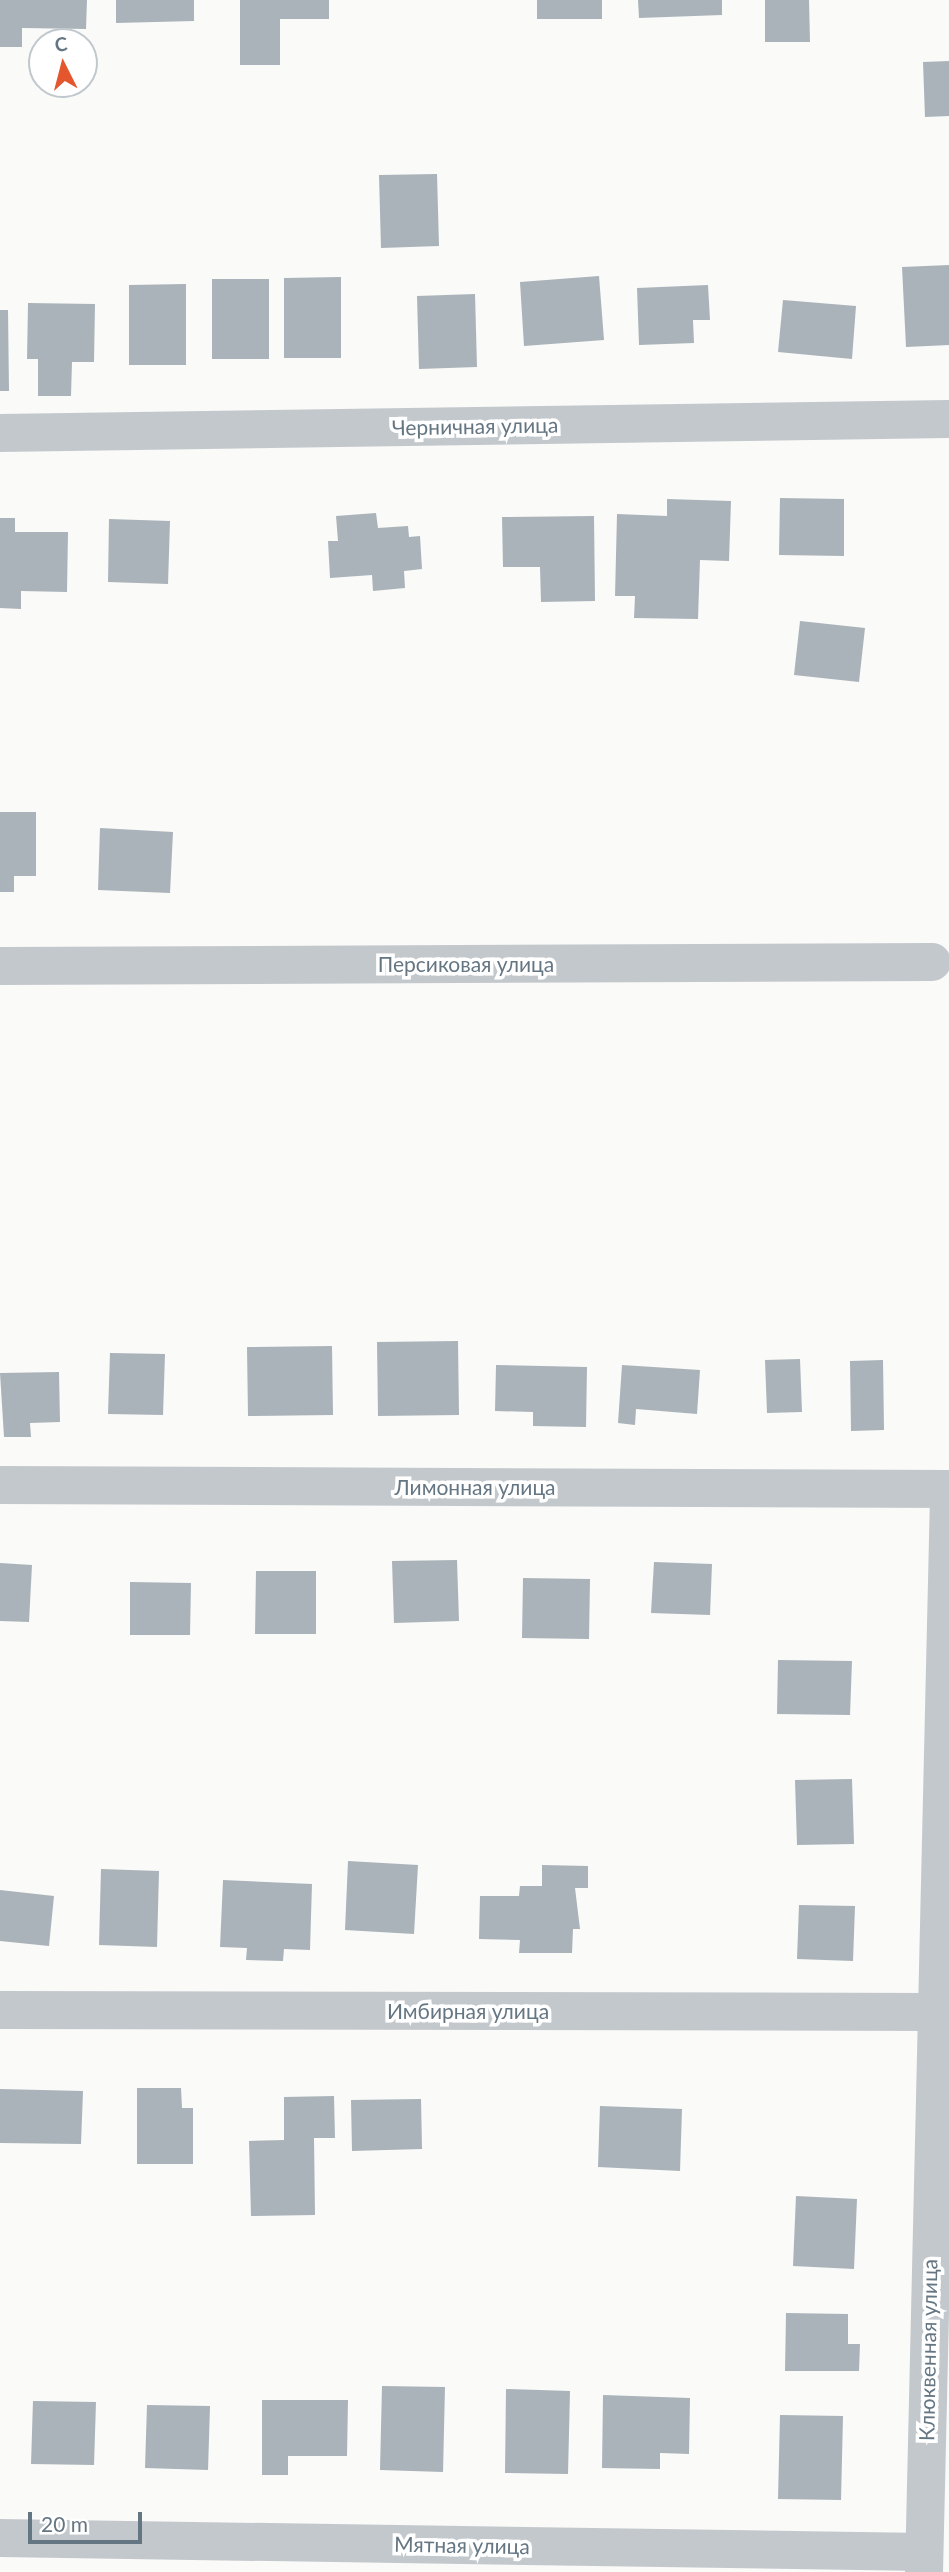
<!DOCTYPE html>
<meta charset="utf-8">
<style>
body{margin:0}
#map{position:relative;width:949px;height:2572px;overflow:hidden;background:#fafaf8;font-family:Lato,sans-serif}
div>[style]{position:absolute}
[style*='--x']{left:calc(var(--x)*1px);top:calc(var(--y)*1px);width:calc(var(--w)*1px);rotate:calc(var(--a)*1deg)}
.building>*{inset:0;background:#aab3b9}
.street>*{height:38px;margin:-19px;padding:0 19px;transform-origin:19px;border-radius:19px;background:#c3c8cc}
span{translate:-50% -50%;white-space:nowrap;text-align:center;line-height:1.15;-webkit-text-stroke:7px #fff;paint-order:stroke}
.street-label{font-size:21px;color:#657683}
.north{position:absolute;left:28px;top:28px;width:70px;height:70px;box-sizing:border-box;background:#fff;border:2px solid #c1c8cd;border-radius:50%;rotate:354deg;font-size:19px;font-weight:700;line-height:28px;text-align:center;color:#657683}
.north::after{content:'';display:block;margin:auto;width:24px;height:32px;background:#e4572e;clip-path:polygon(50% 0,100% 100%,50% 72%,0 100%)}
.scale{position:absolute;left:28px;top:2512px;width:114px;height:32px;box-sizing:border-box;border:4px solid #657683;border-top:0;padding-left:9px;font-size:21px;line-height:24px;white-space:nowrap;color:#657683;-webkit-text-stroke:5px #fff;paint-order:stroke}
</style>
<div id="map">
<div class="building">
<div style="clip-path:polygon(0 0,87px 0,86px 29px,22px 28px,22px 47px,0 47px)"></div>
<div style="clip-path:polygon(116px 0,194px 0,194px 21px,116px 23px)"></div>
<div style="clip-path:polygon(240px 0,329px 0,329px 19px,280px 19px,280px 65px,240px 65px)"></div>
<div style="clip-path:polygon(537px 0,602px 0,602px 19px,537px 19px)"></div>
<div style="clip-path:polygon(638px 0,722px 0,722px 15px,639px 18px)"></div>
<div style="clip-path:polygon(765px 0,809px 0,810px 42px,765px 42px)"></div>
<div style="clip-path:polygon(949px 61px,949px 116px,925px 117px,923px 62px)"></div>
<div style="clip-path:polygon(437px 174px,439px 246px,381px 248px,379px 175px)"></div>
<div style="clip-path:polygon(949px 265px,949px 345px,906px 347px,902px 267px)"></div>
<div style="clip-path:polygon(599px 276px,604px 340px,524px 346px,520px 282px)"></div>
<div style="clip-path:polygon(341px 277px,341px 358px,284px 358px,284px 278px)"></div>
<div style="clip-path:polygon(212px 279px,269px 279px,269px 359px,212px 359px)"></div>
<div style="clip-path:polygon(186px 284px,186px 365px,129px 365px,129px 285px)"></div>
<div style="clip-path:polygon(708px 285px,710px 320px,693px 320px,694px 343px,639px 345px,637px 288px)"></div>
<div style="clip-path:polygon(475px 294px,477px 367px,419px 369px,417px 296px)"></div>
<div style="clip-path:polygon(783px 300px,856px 306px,852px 359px,778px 352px)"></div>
<div style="clip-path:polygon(28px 303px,95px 304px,94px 362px,72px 362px,71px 396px,38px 396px,38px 359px,27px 359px)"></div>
<div style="clip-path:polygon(0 310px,8px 310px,9px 391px,0 391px)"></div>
<div style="clip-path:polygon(780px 498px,844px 499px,844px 556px,779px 555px)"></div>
<div style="clip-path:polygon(667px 499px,731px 501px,729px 561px,700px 560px,698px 619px,634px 618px,635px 596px,615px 596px,617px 514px,667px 516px)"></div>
<div style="clip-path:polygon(376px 513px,378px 528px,408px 526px,409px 537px,420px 536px,422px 569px,404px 571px,405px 588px,373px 591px,372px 575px,330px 578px,328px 541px,338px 541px,336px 516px)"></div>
<div style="clip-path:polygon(594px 516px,595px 601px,541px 602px,540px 567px,503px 567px,502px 517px)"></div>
<div style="clip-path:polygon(0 518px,15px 518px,15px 532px,68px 532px,67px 592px,21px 591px,21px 609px,0 608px)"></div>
<div style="clip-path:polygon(109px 519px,170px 521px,168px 584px,108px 582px)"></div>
<div style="clip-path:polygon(800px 621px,865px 628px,859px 682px,794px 675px)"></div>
<div style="clip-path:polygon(0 812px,36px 812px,36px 876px,14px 876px,14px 892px,0 892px)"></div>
<div style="clip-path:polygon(100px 828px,173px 832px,170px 893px,98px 890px)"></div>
<div style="clip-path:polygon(458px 1341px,459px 1415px,378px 1416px,377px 1342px)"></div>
<div style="clip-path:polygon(332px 1346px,333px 1415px,248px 1416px,247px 1347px)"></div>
<div style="clip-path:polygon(110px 1353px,165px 1354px,163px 1415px,108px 1414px)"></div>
<div style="clip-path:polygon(800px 1359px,802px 1412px,767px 1413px,765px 1360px)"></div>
<div style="clip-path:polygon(883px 1360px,884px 1430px,851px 1431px,850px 1361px)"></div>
<div style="clip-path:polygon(496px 1365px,587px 1367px,586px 1427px,533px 1426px,533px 1412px,495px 1411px)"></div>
<div style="clip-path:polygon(622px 1365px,700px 1370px,697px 1414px,636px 1409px,635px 1425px,618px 1423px)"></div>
<div style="clip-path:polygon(59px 1372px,60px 1422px,30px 1423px,31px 1437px,4px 1437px,0 1373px)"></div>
<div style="clip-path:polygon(457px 1560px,459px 1621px,394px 1623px,392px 1561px)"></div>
<div style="clip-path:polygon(654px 1562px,712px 1564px,710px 1615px,651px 1613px)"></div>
<div style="clip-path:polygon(0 1563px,32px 1565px,29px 1622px,0 1621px)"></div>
<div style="clip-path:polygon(256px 1571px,316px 1571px,316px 1634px,255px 1634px)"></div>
<div style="clip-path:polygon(523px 1578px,590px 1579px,589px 1639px,522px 1638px)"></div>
<div style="clip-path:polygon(130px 1582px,191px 1583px,190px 1635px,130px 1635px)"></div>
<div style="clip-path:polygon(778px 1660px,852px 1661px,850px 1715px,777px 1714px)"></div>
<div style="clip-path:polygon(852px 1779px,854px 1844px,797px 1845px,795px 1780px)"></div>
<div style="clip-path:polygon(348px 1861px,418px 1865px,414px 1934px,345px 1930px)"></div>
<div style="clip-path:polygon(542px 1865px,588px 1866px,588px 1888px,575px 1888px,580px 1929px,573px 1929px,572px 1953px,519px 1953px,520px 1940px,479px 1939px,480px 1896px,519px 1896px,520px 1886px,542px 1886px)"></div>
<div style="clip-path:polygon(101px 1869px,159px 1871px,157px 1947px,99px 1945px)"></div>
<div style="clip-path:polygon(223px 1880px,312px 1884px,310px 1950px,284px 1949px,283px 1961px,246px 1960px,247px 1948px,220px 1947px)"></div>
<div style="clip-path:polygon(0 1890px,54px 1896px,49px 1946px,0 1941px)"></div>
<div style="clip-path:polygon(799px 1905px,855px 1906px,853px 1961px,797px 1959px)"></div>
<div style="clip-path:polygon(137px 2088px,181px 2088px,182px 2108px,193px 2108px,193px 2164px,137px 2164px)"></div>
<div style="clip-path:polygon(0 2089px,83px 2091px,81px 2144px,0 2143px)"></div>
<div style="clip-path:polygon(334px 2096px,335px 2138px,314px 2138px,315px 2215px,251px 2216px,249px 2141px,284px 2140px,284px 2097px)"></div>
<div style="clip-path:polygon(421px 2099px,422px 2149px,352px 2151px,351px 2100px)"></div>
<div style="clip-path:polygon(600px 2106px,682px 2109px,680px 2171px,598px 2167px)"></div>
<div style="clip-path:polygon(796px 2196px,857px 2199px,854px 2269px,793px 2266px)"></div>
<div style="clip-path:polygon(786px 2313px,848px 2314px,848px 2344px,860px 2344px,859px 2371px,785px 2371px)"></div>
<div style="clip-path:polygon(382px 2386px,445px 2387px,443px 2472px,380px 2470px)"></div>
<div style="clip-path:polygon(506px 2389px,570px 2391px,568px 2474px,505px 2473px)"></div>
<div style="clip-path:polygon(603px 2395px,690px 2398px,689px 2454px,660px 2453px,660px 2469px,602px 2468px)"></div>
<div style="clip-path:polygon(262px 2400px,348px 2400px,347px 2456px,288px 2456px,288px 2475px,262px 2475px)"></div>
<div style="clip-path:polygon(33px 2401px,96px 2402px,94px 2465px,31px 2464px)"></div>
<div style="clip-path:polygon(147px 2405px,210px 2406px,208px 2470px,145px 2468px)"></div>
<div style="clip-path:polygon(780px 2415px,843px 2416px,841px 2500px,778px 2499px)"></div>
</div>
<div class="street">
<div style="--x:0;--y:433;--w:949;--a:-0.85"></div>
<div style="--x:0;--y:966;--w:932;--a:-0.25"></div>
<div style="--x:0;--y:1485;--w:949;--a:0.24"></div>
<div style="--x:0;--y:2010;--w:935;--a:0.12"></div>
<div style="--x:0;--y:2538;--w:924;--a:0.87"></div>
<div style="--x:924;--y:2572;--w:1073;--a:-88.67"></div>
</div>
<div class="street-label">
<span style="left:475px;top:426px;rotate:-1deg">Черничная улица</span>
<span style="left:466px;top:964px">Персиковая улица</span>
<span style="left:475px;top:1487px">Лимонная улица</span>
<span style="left:468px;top:2011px">Имбирная улица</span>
<span style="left:928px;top:2350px;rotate:-89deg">Клюквенная улица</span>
<span style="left:462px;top:2545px;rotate:1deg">Мятная улица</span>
</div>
<div class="north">С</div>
<div class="scale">20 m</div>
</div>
